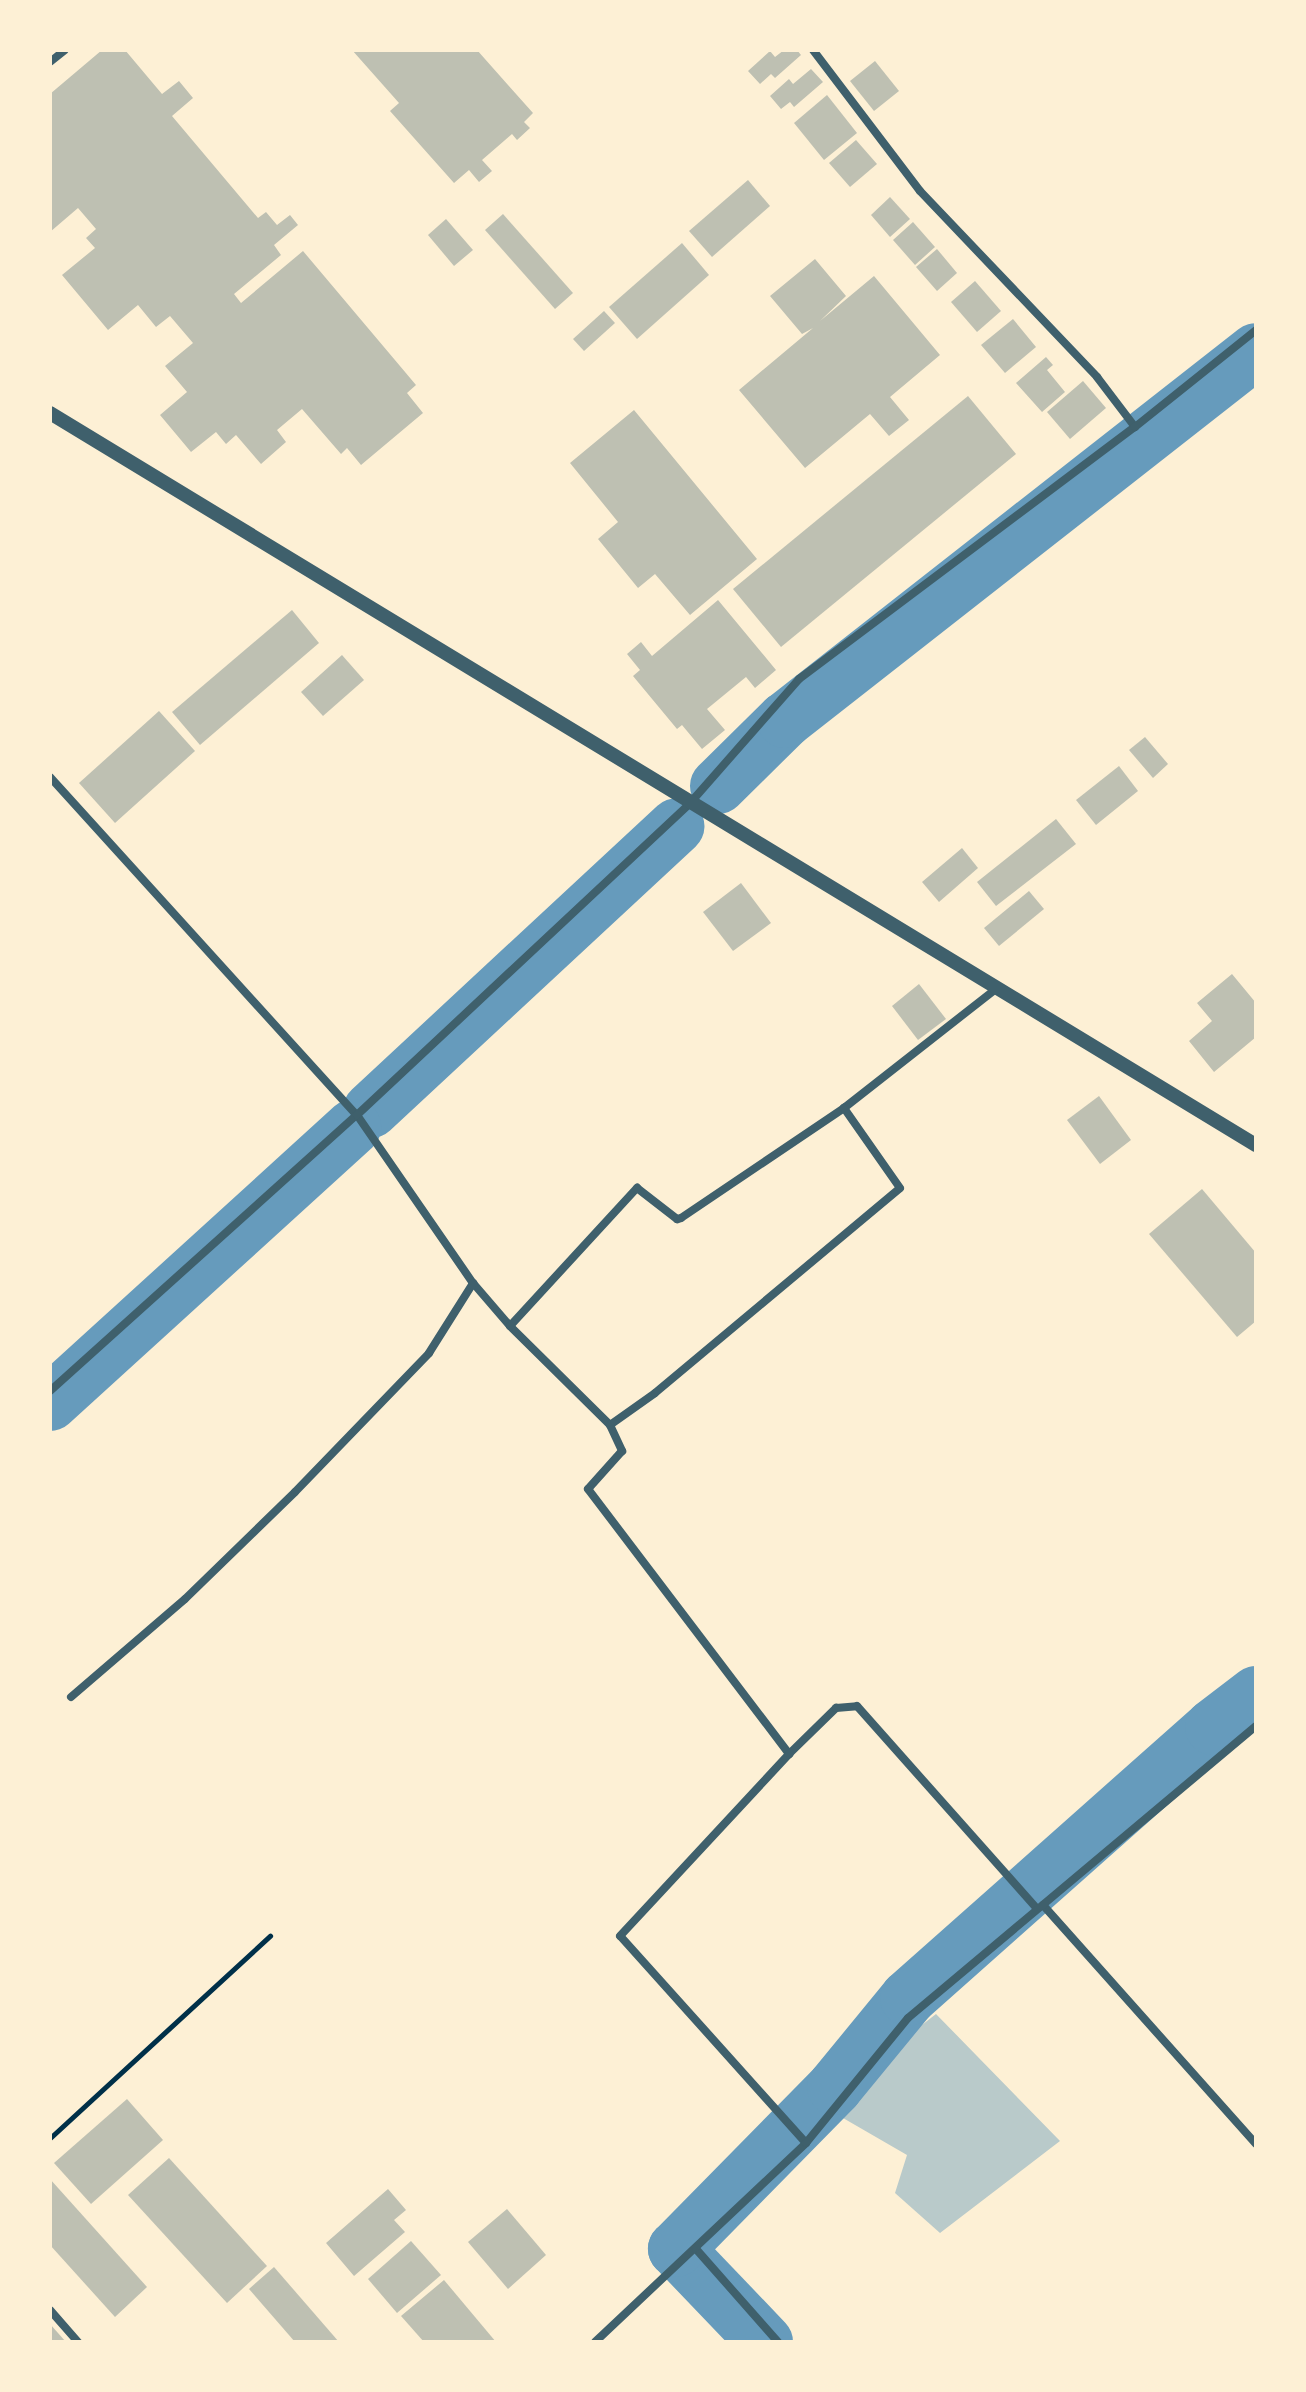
<!DOCTYPE html>
<style>
body{margin:0}
#map{position:relative;width:1306px;height:2392px;overflow:hidden;background:#fdf0d5;font-family:Barlow,sans-serif}
div>[style]{position:absolute}
[style*='--x']{left:calc(var(--x)*1px);top:calc(var(--y)*1px);width:calc(var(--w)*1px);rotate:calc(var(--a)*1deg)}
.green>*{inset:0;background:#b9caca}
.river>*{height:56px;margin:-28px;padding:0 28px;transform-origin:28px;border-radius:28px;background:#669bbc}
.building>*{inset:0;background:#bec0b2}
.path>*{height:5px;margin:-2.5px;padding:0 2.5px;transform-origin:2.5px;border-radius:2.5px;background:#003049}
.minor>*{height:8px;margin:-4px;padding:0 4px;transform-origin:4px;border-radius:4px;background:#3f606c}
.tertiary>*{height:14px;margin:-7px;padding:0 7px;transform-origin:7px;border-radius:7px;background:#3f606c}
span{translate:-50% -50%;white-space:nowrap;text-align:center;line-height:1.15;-webkit-text-stroke:6px #fdf0d5;paint-order:stroke}
.frame{position:absolute;inset:0;border:52px solid #fdf0d5;pointer-events:none}
</style>
<div id="map">
<div class="green">
<div style="clip-path:polygon(936px 2014px,1060px 2141px,940px 2233px,895px 2193px,907px 2155px,843px 2118px,904px 2039px)"></div>
</div>
<div class="river">
<div style="--x:718;--y:786;--w:94;--a:-44.6"></div>
<div style="--x:785;--y:720;--w:598;--a:-38.08"></div>
<div style="--x:371;--y:1110;--w:417;--a:-42.9"></div>
<div style="--x:50;--y:1403;--w:410;--a:-42.3"></div>
<div style="--x:765;--y:2342;--w:129;--a:-133.7"></div>
<div style="--x:676;--y:2249;--w:227;--a:-45.5"></div>
<div style="--x:835;--y:2087;--w:115;--a:-50.6"></div>
<div style="--x:908;--y:1998;--w:408;--a:-41.6"></div>
<div style="--x:1213;--y:1727;--w:54;--a:-37.5"></div>
</div>
<div class="building">
<div style="clip-path:polygon(102px 50px,125px 50px,162px 94px,179px 81px,193px 98px,172px 116px,258px 218px,266px 212px,277px 225px,290px 215px,298px 225px,274px 245px,281px 255px,234px 294px,241px 303px,303px 251px,416px 385px,407px 393px,423px 413px,361px 465px,347px 448px,341px 454px,302px 409px,277px 430px,286px 442px,261px 464px,236px 435px,226px 444px,216px 432px,191px 452px,160px 415px,187px 392px,165px 366px,193px 343px,170px 316px,156px 327px,138px 305px,108px 330px,62px 275px,95px 248px,86px 238px,96px 229px,78px 208px,50px 232px,50px 94px)"></div>
<div style="clip-path:polygon(352px 50px,477px 50px,533px 113px,524px 122px,530px 128px,517px 140px,512px 134px,482px 160px,492px 171px,479px 182px,469px 170px,454px 183px,390px 111px,399px 103px)"></div>
<div style="clip-path:polygon(784px 50px,797px 50px,801px 55px,775px 78px,771px 74px,760px 84px,748px 71px,770px 51px,775px 57px)"></div>
<div style="clip-path:polygon(875px 61px,899px 91px,874px 111px,850px 81px)"></div>
<div style="clip-path:polygon(811px 69px,823px 82px,794px 107px,790px 102px,781px 109px,770px 96px,789px 79px,793px 84px)"></div>
<div style="clip-path:polygon(827px 95px,857px 133px,824px 160px,794px 123px)"></div>
<div style="clip-path:polygon(856px 140px,877px 164px,850px 187px,829px 163px)"></div>
<div style="clip-path:polygon(748px 180px,770px 206px,712px 257px,689px 231px)"></div>
<div style="clip-path:polygon(890px 197px,910px 219px,890px 237px,871px 215px)"></div>
<div style="clip-path:polygon(503px 214px,573px 293px,555px 309px,485px 230px)"></div>
<div style="clip-path:polygon(446px 219px,473px 250px,454px 266px,428px 235px)"></div>
<div style="clip-path:polygon(913px 222px,935px 247px,915px 265px,893px 240px)"></div>
<div style="clip-path:polygon(682px 243px,709px 275px,637px 339px,609px 307px)"></div>
<div style="clip-path:polygon(937px 249px,957px 273px,937px 291px,916px 267px)"></div>
<div style="clip-path:polygon(815px 259px,846px 296px,820px 321px,874px 276px,940px 355px,890px 397px,909px 420px,889px 436px,870px 414px,805px 468px,739px 390px,813px 328px,802px 334px,770px 296px)"></div>
<div style="clip-path:polygon(975px 281px,1001px 311px,977px 332px,951px 302px)"></div>
<div style="clip-path:polygon(604px 311px,615px 323px,584px 351px,573px 339px)"></div>
<div style="clip-path:polygon(1013px 319px,1036px 347px,1005px 373px,981px 345px)"></div>
<div style="clip-path:polygon(1046px 357px,1053px 365px,1047px 370px,1065px 392px,1042px 412px,1016px 383px)"></div>
<div style="clip-path:polygon(1083px 381px,1106px 408px,1070px 439px,1047px 412px)"></div>
<div style="clip-path:polygon(968px 396px,1016px 454px,781px 647px,733px 589px)"></div>
<div style="clip-path:polygon(634px 410px,757px 559px,690px 615px,655px 574px,638px 588px,598px 539px,618px 522px,570px 463px)"></div>
<div style="clip-path:polygon(718px 600px,776px 670px,755px 688px,746px 677px,707px 709px,725px 730px,702px 749px,682px 725px,677px 729px,633px 676px,640px 670px,627px 654px,641px 642px,652px 656px)"></div>
<div style="clip-path:polygon(292px 610px,319px 643px,200px 745px,172px 712px)"></div>
<div style="clip-path:polygon(342px 655px,364px 680px,323px 716px,301px 692px)"></div>
<div style="clip-path:polygon(159px 711px,195px 751px,115px 823px,79px 783px)"></div>
<div style="clip-path:polygon(1145px 737px,1168px 764px,1153px 778px,1129px 750px)"></div>
<div style="clip-path:polygon(1119px 766px,1138px 791px,1096px 825px,1076px 800px)"></div>
<div style="clip-path:polygon(1056px 819px,1076px 844px,996px 906px,977px 882px)"></div>
<div style="clip-path:polygon(962px 848px,978px 868px,939px 902px,922px 882px)"></div>
<div style="clip-path:polygon(741px 883px,771px 923px,733px 951px,703px 912px)"></div>
<div style="clip-path:polygon(1029px 891px,1044px 909px,999px 946px,984px 928px)"></div>
<div style="clip-path:polygon(1232px 974px,1256px 1003px,1256px 1037px,1214px 1072px,1189px 1041px,1212px 1021px,1197px 1003px)"></div>
<div style="clip-path:polygon(919px 984px,946px 1019px,918px 1040px,892px 1006px)"></div>
<div style="clip-path:polygon(1099px 1096px,1131px 1140px,1100px 1164px,1067px 1120px)"></div>
<div style="clip-path:polygon(1202px 1189px,1256px 1253px,1256px 1321px,1237px 1337px,1149px 1234px)"></div>
<div style="clip-path:polygon(127px 2099px,163px 2140px,91px 2204px,54px 2163px)"></div>
<div style="clip-path:polygon(169px 2158px,267px 2266px,227px 2303px,128px 2195px)"></div>
<div style="clip-path:polygon(50px 2179px,147px 2287px,115px 2317px,50px 2245px)"></div>
<div style="clip-path:polygon(388px 2189px,406px 2210px,394px 2220px,405px 2232px,354px 2276px,326px 2243px)"></div>
<div style="clip-path:polygon(507px 2209px,546px 2255px,508px 2289px,468px 2242px)"></div>
<div style="clip-path:polygon(411px 2241px,441px 2275px,397px 2313px,368px 2279px)"></div>
<div style="clip-path:polygon(274px 2267px,339px 2342px,295px 2342px,249px 2289px)"></div>
<div style="clip-path:polygon(444px 2280px,496px 2342px,424px 2342px,401px 2316px)"></div>
<div style="clip-path:polygon(50px 2324px,66px 2342px,50px 2342px)"></div>
</div>
<div class="path">
<div style="--x:50;--y:2138;--w:299;--a:-42.6"></div>
</div>
<div class="minor">
<div style="--x:813;--y:50;--w:177;--a:52.8"></div>
<div style="--x:920;--y:191;--w:257;--a:46.4"></div>
<div style="--x:1097;--y:377;--w:63;--a:52.8"></div>
<div style="--x:50;--y:62;--w:19;--a:-39"></div>
<div style="--x:50;--y:777;--w:457;--a:47.8"></div>
<div style="--x:357;--y:1115;--w:204;--a:55.4"></div>
<div style="--x:473;--y:1283;--w:57;--a:49.3"></div>
<div style="--x:510;--y:1326;--w:141;--a:44.7"></div>
<div style="--x:610;--y:1425;--w:29;--a:65"></div>
<div style="--x:622;--y:1451;--w:51;--a:131.8"></div>
<div style="--x:588;--y:1489;--w:333;--a:52.8"></div>
<div style="--x:510;--y:1326;--w:188;--a:-47.4"></div>
<div style="--x:637;--y:1188;--w:51;--a:37.8"></div>
<div style="--x:677;--y:1219;--w:4;--a:-14"></div>
<div style="--x:681;--y:1218;--w:197;--a:-34"></div>
<div style="--x:844;--y:1108;--w:194;--a:-38.1"></div>
<div style="--x:50;--y:1391;--w:413;--a:-42"></div>
<div style="--x:357;--y:1115;--w:458;--a:-43.1"></div>
<div style="--x:691;--y:802;--w:164;--a:-48.7"></div>
<div style="--x:799;--y:679;--w:420;--a:-36.9"></div>
<div style="--x:1135;--y:427;--w:155;--a:-38.7"></div>
<div style="--x:610;--y:1425;--w:55;--a:-35.4"></div>
<div style="--x:655;--y:1393;--w:319;--a:-39.9"></div>
<div style="--x:900;--y:1188;--w:98;--a:-125"></div>
<div style="--x:71;--y:1697;--w:150;--a:-40.7"></div>
<div style="--x:185;--y:1599;--w:153;--a:-44.2"></div>
<div style="--x:295;--y:1492;--w:193;--a:-46"></div>
<div style="--x:429;--y:1353;--w:83;--a:-57.8"></div>
<div style="--x:1043;--y:1905;--w:320;--a:48.3"></div>
<div style="--x:806;--y:2143;--w:278;--a:-131.9"></div>
<div style="--x:620;--y:1936;--w:248;--a:-47.1"></div>
<div style="--x:789;--y:1754;--w:66;--a:-44.4"></div>
<div style="--x:836;--y:1708;--w:21;--a:-5"></div>
<div style="--x:857;--y:1706;--w:271;--a:48.4"></div>
<div style="--x:696;--y:2249;--w:124;--a:48.6"></div>
<div style="--x:50;--y:2310;--w:43;--a:48.8"></div>
<div style="--x:595;--y:2342;--w:290;--a:-43.3"></div>
<div style="--x:806;--y:2143;--w:161;--a:-50.8"></div>
<div style="--x:908;--y:2018;--w:454;--a:-40"></div>
</div>
<div class="tertiary">
<div style="--x:50;--y:413;--w:1411;--a:31.26"></div>
</div>
<div class="frame"></div>
</div>
